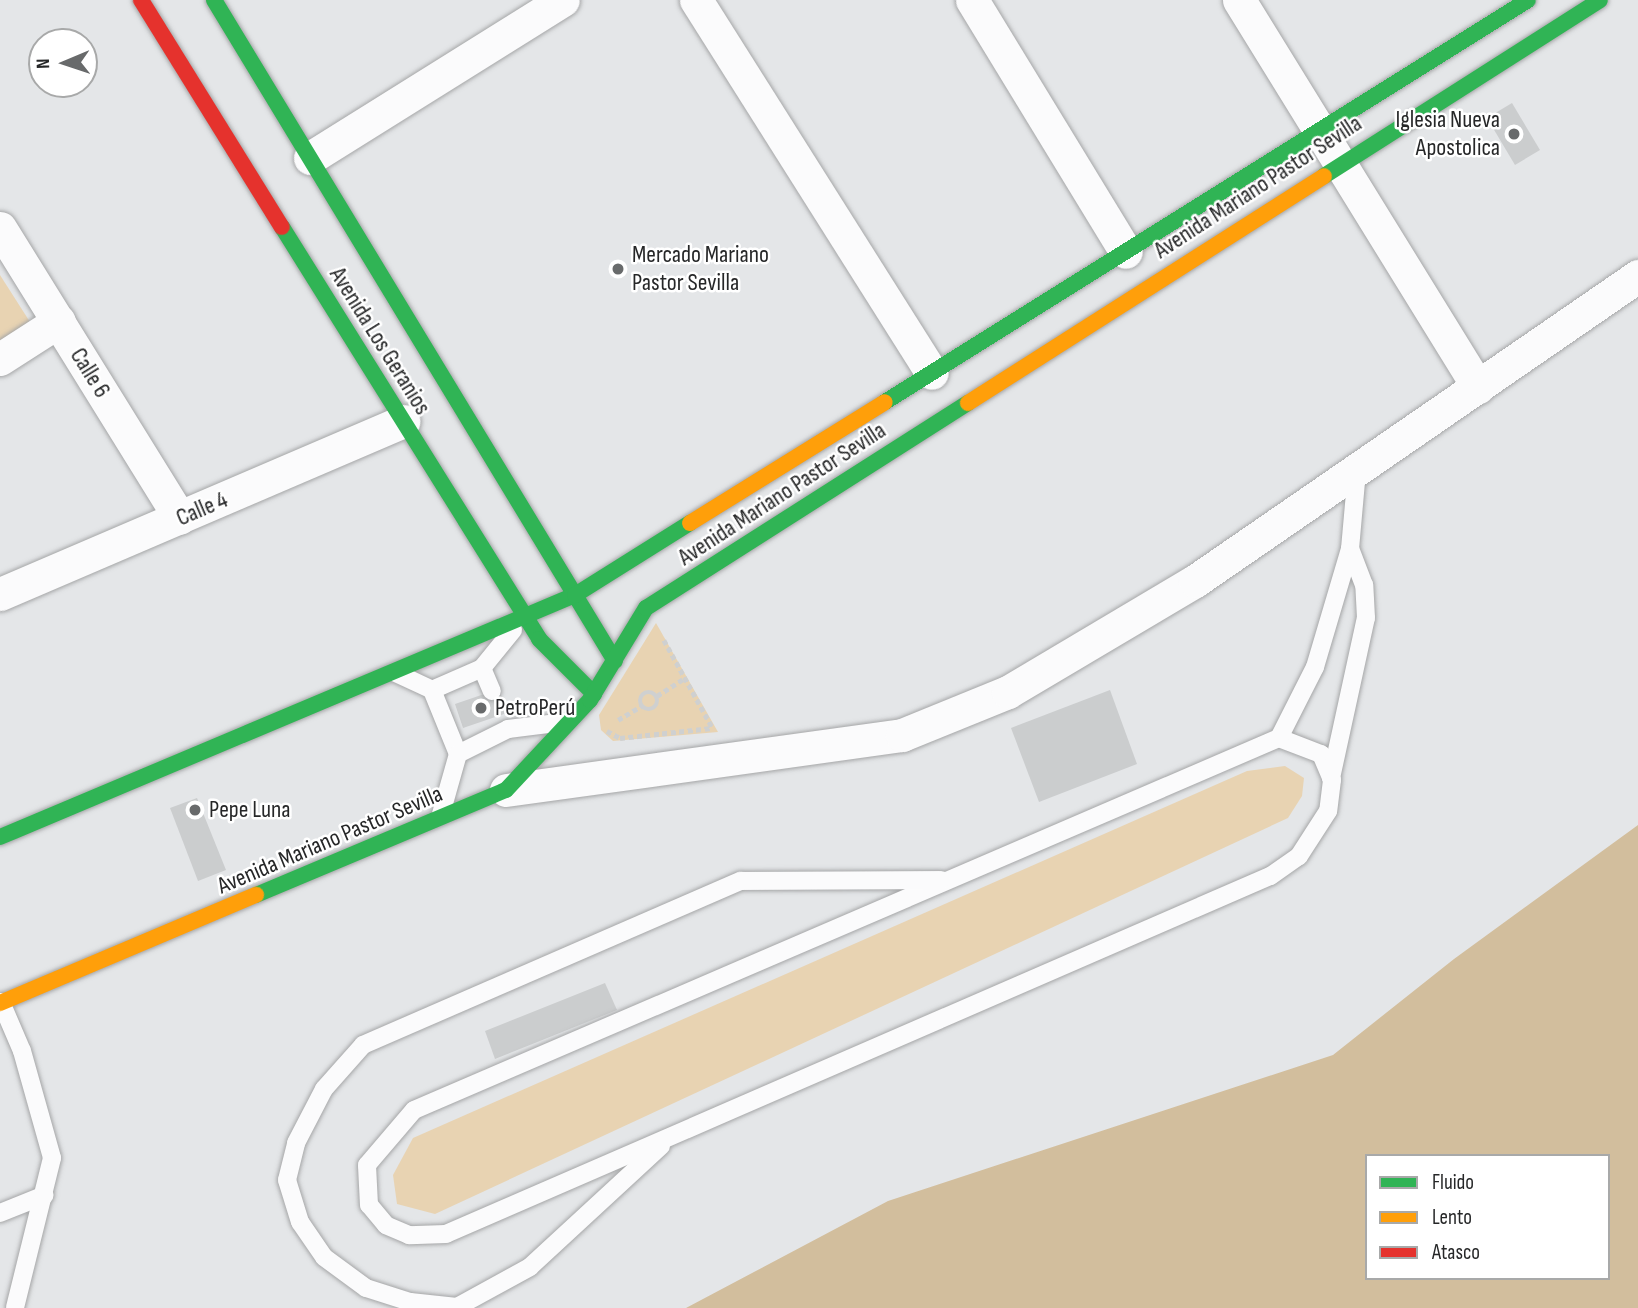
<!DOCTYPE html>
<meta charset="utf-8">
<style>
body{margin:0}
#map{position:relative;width:1638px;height:1308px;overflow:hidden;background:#e4e6e8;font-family:"Sofia Sans Condensed",sans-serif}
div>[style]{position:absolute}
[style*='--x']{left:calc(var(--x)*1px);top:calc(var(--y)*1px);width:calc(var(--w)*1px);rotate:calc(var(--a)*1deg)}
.green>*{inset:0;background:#e8d3b2}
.forest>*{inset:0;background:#d2be9d}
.building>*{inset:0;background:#cbcdce}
.path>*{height:4.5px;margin-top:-2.25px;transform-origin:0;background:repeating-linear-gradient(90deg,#cfd0d0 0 5px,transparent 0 8.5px)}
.path>.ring{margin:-2.25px;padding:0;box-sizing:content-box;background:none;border:4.5px solid #cfd0d0;border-radius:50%}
.roads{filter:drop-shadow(0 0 2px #a5a6a7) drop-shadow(0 0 2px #a5a6a7)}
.lane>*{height:18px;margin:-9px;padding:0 9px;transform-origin:9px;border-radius:9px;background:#fbfbfc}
.street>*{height:33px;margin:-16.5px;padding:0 16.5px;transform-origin:16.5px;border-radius:16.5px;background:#fbfbfc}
.fast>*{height:16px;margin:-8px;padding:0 8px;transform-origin:8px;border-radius:8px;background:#30b455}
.slow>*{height:16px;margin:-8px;padding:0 8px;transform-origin:8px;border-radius:8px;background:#ff9f0a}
.jam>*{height:16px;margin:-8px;padding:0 8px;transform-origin:8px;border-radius:8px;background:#e5322d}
.dots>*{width:19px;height:19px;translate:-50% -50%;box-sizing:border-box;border:4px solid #fff;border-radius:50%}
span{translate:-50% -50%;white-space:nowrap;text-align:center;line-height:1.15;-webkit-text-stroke:5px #fff;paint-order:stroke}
.poi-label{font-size:24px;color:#262728}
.right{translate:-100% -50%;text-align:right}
.left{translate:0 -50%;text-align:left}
.street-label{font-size:24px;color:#262728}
.legend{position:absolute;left:1365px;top:1154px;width:245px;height:126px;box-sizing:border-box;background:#fff;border:2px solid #a8a9a9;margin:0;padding:9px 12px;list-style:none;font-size:21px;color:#262728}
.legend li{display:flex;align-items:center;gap:14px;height:35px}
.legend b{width:35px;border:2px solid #a8a9a9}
.north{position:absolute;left:28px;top:28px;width:70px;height:70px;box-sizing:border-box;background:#fff;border:2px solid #a8a9a9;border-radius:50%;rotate:268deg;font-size:19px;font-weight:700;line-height:28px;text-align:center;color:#262728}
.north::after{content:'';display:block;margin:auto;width:24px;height:32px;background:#686a6b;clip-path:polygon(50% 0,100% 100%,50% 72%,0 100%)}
</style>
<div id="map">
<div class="green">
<div style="clip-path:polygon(0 275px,30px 322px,0 341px)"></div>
<div style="clip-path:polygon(656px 623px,718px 732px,613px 741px,601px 730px,599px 715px)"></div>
<div style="clip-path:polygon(1285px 766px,1304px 778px,1302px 796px,1288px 818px,435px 1214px,397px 1204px,393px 1175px,413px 1138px,1247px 771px)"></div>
</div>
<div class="forest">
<div style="clip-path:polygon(evenodd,1638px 825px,1638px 1308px,686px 1308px,888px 1201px,1333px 1055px,1454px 959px,1638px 825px,1367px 1156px,1608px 1156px,1608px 1278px,1367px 1278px,1367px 1156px)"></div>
</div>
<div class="building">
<div style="clip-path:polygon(1512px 103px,1540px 150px,1515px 165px,1487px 118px)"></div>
<div style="clip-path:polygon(499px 689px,507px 713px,463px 728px,455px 704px)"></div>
<div style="clip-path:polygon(1110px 690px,1137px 764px,1039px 802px,1011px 728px)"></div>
<div style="clip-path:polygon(197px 798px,226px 870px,198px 881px,170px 808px)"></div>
<div style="clip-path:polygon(605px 983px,617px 1010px,495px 1059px,485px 1031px)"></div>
</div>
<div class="path">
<div style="--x:664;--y:640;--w:99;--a:61.1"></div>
<div class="ring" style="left:640px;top:692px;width:13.5px;height:13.5px"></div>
<div style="--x:657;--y:696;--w:33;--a:-33"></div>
<div style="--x:618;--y:720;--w:27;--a:-31"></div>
<div style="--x:607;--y:731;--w:15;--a:28"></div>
<div style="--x:620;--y:738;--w:92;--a:-6.3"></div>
</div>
<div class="roads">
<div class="lane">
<div style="--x:482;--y:668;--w:25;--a:67"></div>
<div style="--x:396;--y:673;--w:40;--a:25"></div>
<div style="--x:432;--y:690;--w:55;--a:-23.7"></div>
<div style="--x:482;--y:668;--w:49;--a:-50.8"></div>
<div style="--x:432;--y:690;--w:69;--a:67.9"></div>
<div style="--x:1279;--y:738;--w:45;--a:20.9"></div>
<div style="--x:1321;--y:754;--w:28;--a:67"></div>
<div style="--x:1332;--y:780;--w:31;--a:97"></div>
<div style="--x:1328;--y:811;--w:54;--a:122.8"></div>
<div style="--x:1299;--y:856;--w:35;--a:145"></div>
<div style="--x:1270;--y:876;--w:898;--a:156.52"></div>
<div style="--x:446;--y:1234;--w:37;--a:178"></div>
<div style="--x:409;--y:1235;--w:25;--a:-157"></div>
<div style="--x:386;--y:1225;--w:26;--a:-130"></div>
<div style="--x:369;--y:1205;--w:40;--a:-92.9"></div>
<div style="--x:367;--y:1165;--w:72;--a:-49.5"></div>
<div style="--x:414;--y:1110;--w:942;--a:-23.27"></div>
<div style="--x:1279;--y:738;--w:80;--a:-63.1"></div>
<div style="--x:1315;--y:667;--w:123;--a:-73.5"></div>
<div style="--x:1350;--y:549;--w:79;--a:-84.9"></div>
<div style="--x:1331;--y:778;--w:164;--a:-77.7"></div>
<div style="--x:1366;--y:618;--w:33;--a:-93"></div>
<div style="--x:1364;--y:585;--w:39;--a:-111"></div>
<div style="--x:441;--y:814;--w:62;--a:-74.2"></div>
<div style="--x:458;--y:754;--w:56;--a:-26.6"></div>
<div style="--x:508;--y:729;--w:56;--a:-7.1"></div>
<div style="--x:1;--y:1002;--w:53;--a:66.8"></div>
<div style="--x:22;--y:1051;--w:111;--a:74.3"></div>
<div style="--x:52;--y:1158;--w:154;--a:103.9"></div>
<div style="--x:661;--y:1146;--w:178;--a:137.3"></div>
<div style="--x:530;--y:1267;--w:83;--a:151.3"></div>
<div style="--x:457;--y:1307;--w:47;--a:-173.9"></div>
<div style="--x:410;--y:1302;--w:46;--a:-162.3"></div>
<div style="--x:366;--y:1288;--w:52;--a:-143.6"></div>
<div style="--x:324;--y:1257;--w:42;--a:-124.4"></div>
<div style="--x:300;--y:1222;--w:44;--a:-107.2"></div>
<div style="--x:287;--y:1180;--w:38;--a:-76"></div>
<div style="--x:296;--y:1143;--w:61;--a:-62.6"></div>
<div style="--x:324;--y:1089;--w:59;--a:-48.4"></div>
<div style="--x:363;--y:1045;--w:412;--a:-23.5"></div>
<div style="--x:741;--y:881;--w:200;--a:-0.3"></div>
<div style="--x:0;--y:1213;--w:48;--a:-21.8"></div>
</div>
<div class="street">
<div style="--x:696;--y:0;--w:441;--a:57.7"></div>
<div style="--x:972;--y:0;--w:295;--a:58.6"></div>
<div style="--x:1239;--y:0;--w:455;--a:58.3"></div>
<div style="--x:310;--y:158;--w:298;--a:-32"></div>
<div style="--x:0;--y:228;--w:341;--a:58.2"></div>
<div style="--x:0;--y:359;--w:70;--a:-32.8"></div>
<div style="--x:0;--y:594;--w:439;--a:-23.2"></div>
<div style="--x:506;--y:790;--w:400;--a:-7.9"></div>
<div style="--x:902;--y:735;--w:114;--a:-22.1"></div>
<div style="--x:1008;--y:692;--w:217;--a:-30.7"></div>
<div style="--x:1195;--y:581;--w:538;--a:-34.55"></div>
</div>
<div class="fast">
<div style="--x:214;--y:0;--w:773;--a:58.76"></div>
<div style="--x:1324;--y:176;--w:327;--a:-32.5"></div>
<div style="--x:282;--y:227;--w:486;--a:58"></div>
<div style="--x:539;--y:639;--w:78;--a:45"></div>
<div style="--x:885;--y:402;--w:758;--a:-32.01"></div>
<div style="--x:0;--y:837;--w:624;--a:-22.82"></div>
<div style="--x:575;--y:595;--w:136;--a:-32.1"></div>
<div style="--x:256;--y:895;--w:271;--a:-22.8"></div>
<div style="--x:506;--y:790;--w:123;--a:-47"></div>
<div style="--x:590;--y:700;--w:108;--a:-58.7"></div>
<div style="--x:646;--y:608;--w:382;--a:-32.5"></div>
</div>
<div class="slow">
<div style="--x:968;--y:403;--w:422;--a:-32.5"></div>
<div style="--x:690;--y:523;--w:229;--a:-31.8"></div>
<div style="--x:0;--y:1003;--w:278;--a:-22.9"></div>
</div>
<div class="jam">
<div style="--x:141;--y:0;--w:267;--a:58.2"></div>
</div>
</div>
<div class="dots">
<div style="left:1514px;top:134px;background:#686a6b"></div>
<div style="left:618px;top:269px;background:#686a6b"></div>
<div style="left:481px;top:708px;background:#686a6b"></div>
<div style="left:195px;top:810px;background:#686a6b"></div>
</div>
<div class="poi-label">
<span class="right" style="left:1500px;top:134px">Iglesia Nueva<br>Apostolica</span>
<span class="left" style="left:632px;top:269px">Mercado Mariano<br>Pastor Sevilla</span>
<span class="left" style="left:495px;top:708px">PetroPerú</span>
<span class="left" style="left:209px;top:810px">Pepe Luna</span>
</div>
<div class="street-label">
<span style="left:1258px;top:187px;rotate:-33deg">Avenida Mariano Pastor Sevilla</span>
<span style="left:380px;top:341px;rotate:58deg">Avenida Los Geranios</span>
<span style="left:90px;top:373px;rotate:58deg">Calle 6</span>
<span style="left:782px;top:494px;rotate:-33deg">Avenida Mariano Pastor Sevilla</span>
<span style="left:202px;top:509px;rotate:-23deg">Calle 4</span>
<span style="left:330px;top:840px;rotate:-23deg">Avenida Mariano Pastor Sevilla</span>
</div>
<ul class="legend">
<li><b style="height:9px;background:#30b455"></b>Fluido</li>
<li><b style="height:9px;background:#ff9f0a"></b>Lento</li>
<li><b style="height:9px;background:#e5322d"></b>Atasco</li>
</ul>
<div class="north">N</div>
</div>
